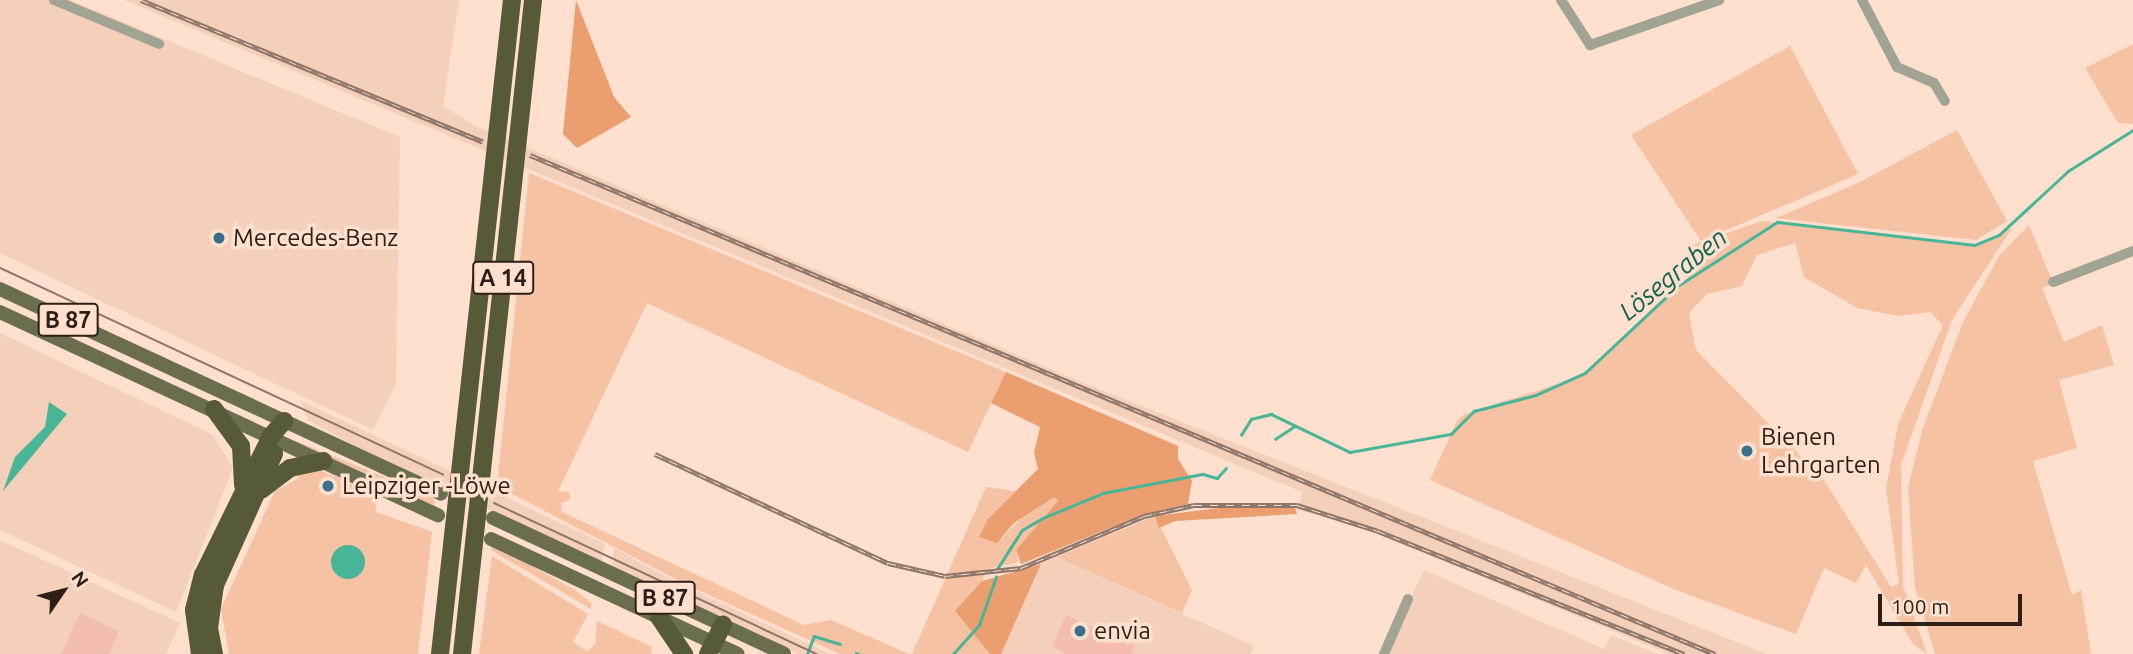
<!DOCTYPE html>
<meta charset="utf-8">
<style>
body{margin:0}
#map{position:relative;width:2133px;height:654px;overflow:hidden;background:#ffdfcd;font-family:Ubuntu,sans-serif}
div>[style]{position:absolute}
[style*='--x']{left:calc(var(--x)*1px);top:calc(var(--y)*1px);width:calc(var(--w)*1px);rotate:calc(var(--a)*1deg)}
.built>*{inset:0;background:#f4d0ba}
.green>*{inset:0;background:#f6c2a4}
.forest>*{inset:0;background:#eb9f71}
.water>*{inset:0;background:#49b597}
.round{border-radius:50%}
.stream>*{height:2.5px;margin:-1.25px;padding:0 1.25px;transform-origin:1.25px;border-radius:1.25px;background:#49b597}
.building>*{inset:0;background:#f4bdb2}
.street>*{height:10px;margin:-5px;padding:0 5px;transform-origin:5px;border-radius:5px;background:#a2a493}
.primary>*{height:14px;margin:-7px;padding:0 7px;transform-origin:7px;border-radius:7px;background:#6b6d4f}
.highway>*{height:18px;margin:-9px;padding:0 9px;transform-origin:9px;border-radius:9px;background:#575a36}
.tram>*{height:2px;margin:-1px;padding:0 1px;transform-origin:1px;border-radius:1px;background:#8d7669}
.rail>*{height:5px;margin-top:-2.5px;transform-origin:0;background:repeating-linear-gradient(90deg,#ffdfcd 0 8px,#8d7669 0 16px);box-sizing:border-box;border-block:2px solid #8d7669}
.dots>*{width:19px;height:19px;translate:-50% -50%;box-sizing:border-box;border:4px solid #ffdfcd;border-radius:50%}
span{translate:-50% -50%;white-space:nowrap;text-align:center;line-height:1.15;-webkit-text-stroke:7px #ffdfcd;paint-order:stroke}
.shield-label span{padding:2px 5px;background:#ffdfcd;border:2px solid;border-radius:5px;-webkit-text-stroke-width:0}
.shield-label{font-size:23px;color:#2d1f16;font-weight:700}
.poi-label{font-size:24px;color:#2d1f16}
.left{translate:0 -50%;text-align:left}
.water-label{font-size:26px;color:#0e6550;font-style:italic}
.north{position:absolute;left:28px;top:556px;width:70px;height:70px;-webkit-text-stroke:5px #ffdfcd;paint-order:stroke;rotate:55deg;font-size:19px;font-weight:700;line-height:28px;text-align:center;color:#2d1f16}
.north::after{content:'';display:block;margin:auto;width:24px;height:32px;background:#2d1f16;clip-path:polygon(50% 0,100% 100%,50% 72%,0 100%)}
.scale{position:absolute;left:1878px;top:594px;width:144px;height:32px;box-sizing:border-box;border:4px solid #2d1f16;border-top:0;padding-left:9px;font-size:21px;line-height:24px;white-space:nowrap;color:#2d1f16;-webkit-text-stroke:5px #ffdfcd;paint-order:stroke}
</style>
<div id="map">
<div class="built">
<div style="clip-path:polygon(0 0,70px 0,400px 137px,396px 384px,373px 430px,0 253px)"></div>
<div style="clip-path:polygon(124px 0,459px 0,443px 106px,474px 125px,1081px 382px,1767px 654px,1669px 654px,1346px 521px,1298px 510px,1302px 492px)"></div>
<div style="clip-path:polygon(0 333px,213px 435px,233px 468px,176px 612px,0 530px)"></div>
<div style="clip-path:polygon(301px 401px,605px 544px,601px 561px,373px 456px,308px 420px)"></div>
<div style="clip-path:polygon(0 540px,180px 623px,166px 654px,0 654px)"></div>
<div style="clip-path:polygon(614px 548px,674px 581px,830px 654px,798px 654px,612px 567px)"></div>
<div style="clip-path:polygon(1056px 557px,1254px 646px,1250px 654px,1001px 654px,1041px 564px)"></div>
<div style="clip-path:polygon(1424px 570px,1604px 649px,1611px 635px,1658px 654px,1385px 654px)"></div>
</div>
<div class="green">
<div style="clip-path:polygon(2133px 44px,2133px 124px,2118px 123px,2085px 68px)"></div>
<div style="clip-path:polygon(1790px 46px,1858px 174px,1701px 241px,1631px 135px)"></div>
<div style="clip-path:polygon(1957px 130px,2007px 221px,1976px 240px,1776px 218px,1860px 182px)"></div>
<div style="clip-path:polygon(529px 173px,1006px 372px,968px 452px,647px 303px,558px 491px,569px 492px,570px 500px,561px 503px,562px 512px,804px 625px,831px 620px,909px 654px,840px 654px,689px 586px,497px 486px)"></div>
<div style="clip-path:polygon(evenodd,1762px 221px,1976px 246px,2012px 228px,1952px 320px,1901px 465px,1903px 586px,1927px 654px,1913px 644px,1866px 565px,1856px 583px,1824px 568px,1796px 634px,1676px 590px,1430px 480px,1457px 421px,1465px 414px,1573px 379px,1599px 363px,1688px 278px,1695px 244px,1762px 221px,1795px 243px,1804px 277px,1857px 308px,1898px 316px,1930px 312px,1943px 325px,1898px 424px,1886px 488px,1899px 584px,1891px 587px,1824px 480px,1696px 350px,1689px 313px,1707px 294px,1742px 286px,1757px 255px,1795px 243px)"></div>
<div style="clip-path:polygon(2029px 225px,2053px 283px,2042px 288px,2064px 342px,2102px 325px,2114px 365px,2059px 380px,2077px 448px,2033px 461px,2072px 595px,2081px 590px,2091px 654px,1935px 654px,1915px 587px,1908px 487px,1923px 428px,1963px 322px,1999px 256px)"></div>
<div style="clip-path:polygon(296px 441px,433px 497px,435px 506px,297px 442px)"></div>
<div style="clip-path:polygon(319px 470px,375px 493px,376px 512px,432px 532px,418px 654px,229px 654px,221px 609px,275px 491px,299px 478px,297px 471px)"></div>
<div style="clip-path:polygon(986px 487px,1016px 491px,988px 519px,1001px 539px,1027px 513px,1053px 497px,1059px 501px,1016px 550px,1018px 562px,987px 569px,980px 587px,956px 611px,990px 654px,912px 654px)"></div>
<div style="clip-path:polygon(1155px 516px,1192px 590px,1182px 613px,1056px 557px)"></div>
<div style="clip-path:polygon(493px 544px,575px 590px,591px 603px,591px 609px,491px 550px)"></div>
<div style="clip-path:polygon(492px 556px,588px 614px,573px 642px,587px 651px,595px 645px,597px 621px,652px 647px,651px 654px,479px 654px)"></div>
</div>
<div class="forest">
<div style="clip-path:polygon(576px 0,614px 97px,631px 117px,577px 148px,563px 134px)"></div>
<div style="clip-path:polygon(1006px 372px,1178px 446px,1178px 459px,1192px 481px,1188px 504px,1142px 515px,1021px 564px,1016px 550px,1058px 501px,1054px 497px,1014px 523px,997px 543px,979px 537px,988px 519px,1038px 469px,1034px 453px,1040px 427px,991px 403px)"></div>
<div style="clip-path:polygon(1250px 504px,1295px 507px,1297px 514px,1175px 521px,1159px 528px,1155px 516px)"></div>
<div style="clip-path:polygon(1041px 564px,1001px 654px,990px 654px,955px 611px,982px 581px)"></div>
</div>
<div class="water">
<div style="clip-path:polygon(49px 402px,67px 414px,3px 491px,15px 457px,45px 427px)"></div>
<div class="round" style="left:331px;top:545px;width:34px;height:34px"></div>
</div>
<div class="stream">
<div style="--x:1241;--y:435;--w:19;--a:-58"></div>
<div style="--x:1251;--y:419;--w:21;--a:-14"></div>
<div style="--x:1271;--y:414;--w:88;--a:25.7"></div>
<div style="--x:1350;--y:452;--w:103;--a:-10.1"></div>
<div style="--x:1451;--y:434;--w:33;--a:-45"></div>
<div style="--x:1474;--y:411;--w:64;--a:-14.5"></div>
<div style="--x:1536;--y:395;--w:54;--a:-24.2"></div>
<div style="--x:1585;--y:373;--w:129;--a:-43.1"></div>
<div style="--x:1679;--y:285;--w:117;--a:-32.7"></div>
<div style="--x:1777;--y:222;--w:199;--a:6.6"></div>
<div style="--x:1975;--y:245;--w:26;--a:-23"></div>
<div style="--x:1999;--y:235;--w:94;--a:-42.8"></div>
<div style="--x:2068;--y:171;--w:77;--a:-32.2"></div>
<div style="--x:1275;--y:439;--w:24;--a:-33"></div>
<div style="--x:997;--y:569;--w:46;--a:-57.3"></div>
<div style="--x:1022;--y:530;--w:24;--a:-30"></div>
<div style="--x:1043;--y:518;--w:65;--a:-22.6"></div>
<div style="--x:1103;--y:493;--w:102;--a:-10.8"></div>
<div style="--x:1203;--y:474;--w:15;--a:16"></div>
<div style="--x:1217;--y:478;--w:13;--a:-48"></div>
<div style="--x:856;--y:653;--w:3;--a:18"></div>
<div style="--x:807;--y:654;--w:19;--a:-69"></div>
<div style="--x:814;--y:636;--w:27;--a:17"></div>
<div style="--x:953;--y:654;--w:39;--a:-48"></div>
<div style="--x:979;--y:625;--w:51;--a:-70.5"></div>
</div>
<div class="building">
<div style="clip-path:polygon(80px 613px,119px 631px,109px 654px,61px 654px)"></div>
<div style="clip-path:polygon(1066px 615px,1135px 646px,1131px 654px,1067px 654px,1052px 647px)"></div>
</div>
<div class="street">
<div style="--x:54;--y:0;--w:114;--a:22.7"></div>
<div style="--x:1561;--y:0;--w:54;--a:57.2"></div>
<div style="--x:1590;--y:45;--w:137;--a:-19.2"></div>
<div style="--x:1862;--y:0;--w:76;--a:62.4"></div>
<div style="--x:1897;--y:67;--w:40;--a:23.4"></div>
<div style="--x:1934;--y:83;--w:21;--a:59"></div>
<div style="--x:2053;--y:282;--w:86;--a:-21.2"></div>
<div style="--x:1384;--y:654;--w:60;--a:-66.4"></div>
</div>
<div class="primary">
<div style="--x:0;--y:289;--w:486;--a:24.9"></div>
<div style="--x:0;--y:312;--w:483;--a:24.9"></div>
<div style="--x:493;--y:518;--w:321;--a:25"></div>
<div style="--x:491;--y:539;--w:272;--a:25"></div>
</div>
<div class="highway">
<div style="--x:214;--y:409;--w:46;--a:53.9"></div>
<div style="--x:241;--y:446;--w:39;--a:87"></div>
<div style="--x:261;--y:490;--w:36;--a:-37"></div>
<div style="--x:290;--y:468;--w:34;--a:-12"></div>
<div style="--x:659;--y:617;--w:45;--a:56"></div>
<div style="--x:200;--y:654;--w:44;--a:-97.8"></div>
<div style="--x:194;--y:610;--w:36;--a:-76"></div>
<div style="--x:203;--y:575;--w:155;--a:-63.9"></div>
<div style="--x:271;--y:436;--w:20;--a:-49"></div>
<div style="--x:214;--y:654;--w:26;--a:-101"></div>
<div style="--x:209;--y:628;--w:43;--a:-82.1"></div>
<div style="--x:215;--y:585;--w:144;--a:-65.8"></div>
<div style="--x:440;--y:654;--w:658;--a:-83.72"></div>
<div style="--x:462;--y:654;--w:658;--a:-83.8"></div>
<div style="--x:708;--y:654;--w:33;--a:-63"></div>
</div>
<div class="tram">
<div style="--x:0;--y:268;--w:489;--a:25"></div>
<div style="--x:494;--y:503;--w:357;--a:25.1"></div>
</div>
<div class="rail">
<div style="--x:141;--y:0;--w:370;--a:22.5"></div>
<div style="--x:530;--y:155;--w:1286;--a:22.84"></div>
<div style="--x:655;--y:454;--w:257;--a:25.1"></div>
<div style="--x:888;--y:563;--w:58;--a:12.8"></div>
<div style="--x:945;--y:576;--w:76;--a:-6"></div>
<div style="--x:1021;--y:568;--w:134;--a:-22.9"></div>
<div style="--x:1144;--y:516;--w:51;--a:-12.4"></div>
<div style="--x:1194;--y:505;--w:103;--a:0"></div>
<div style="--x:1297;--y:505;--w:85;--a:17.8"></div>
<div style="--x:1378;--y:531;--w:330;--a:21.9"></div>
</div>
<div class="dots">
<div style="left:219px;top:238px;background:#39708b"></div>
<div style="left:1747px;top:451px;background:#39708b"></div>
<div style="left:328px;top:486px;background:#39708b"></div>
<div style="left:1080px;top:631px;background:#39708b"></div>
</div>
<div class="shield-label">
<span style="left:503px;top:278px">A 14</span>
<span style="left:68px;top:320px">B 87</span>
<span style="left:665px;top:598px">B 87</span>
</div>
<div class="poi-label">
<span class="left" style="left:233px;top:238px">Mercedes-Benz</span>
<span class="left" style="left:1761px;top:451px">Bienen<br>Lehrgarten</span>
<span class="left" style="left:342px;top:486px">Leipziger -Löwe</span>
<span class="left" style="left:1094px;top:631px">envia</span>
</div>
<div class="water-label">
<span style="left:1673px;top:274px;rotate:-39deg">Lösegraben</span>
</div>
<div class="north">N</div>
<div class="scale">100 m</div>
</div>
